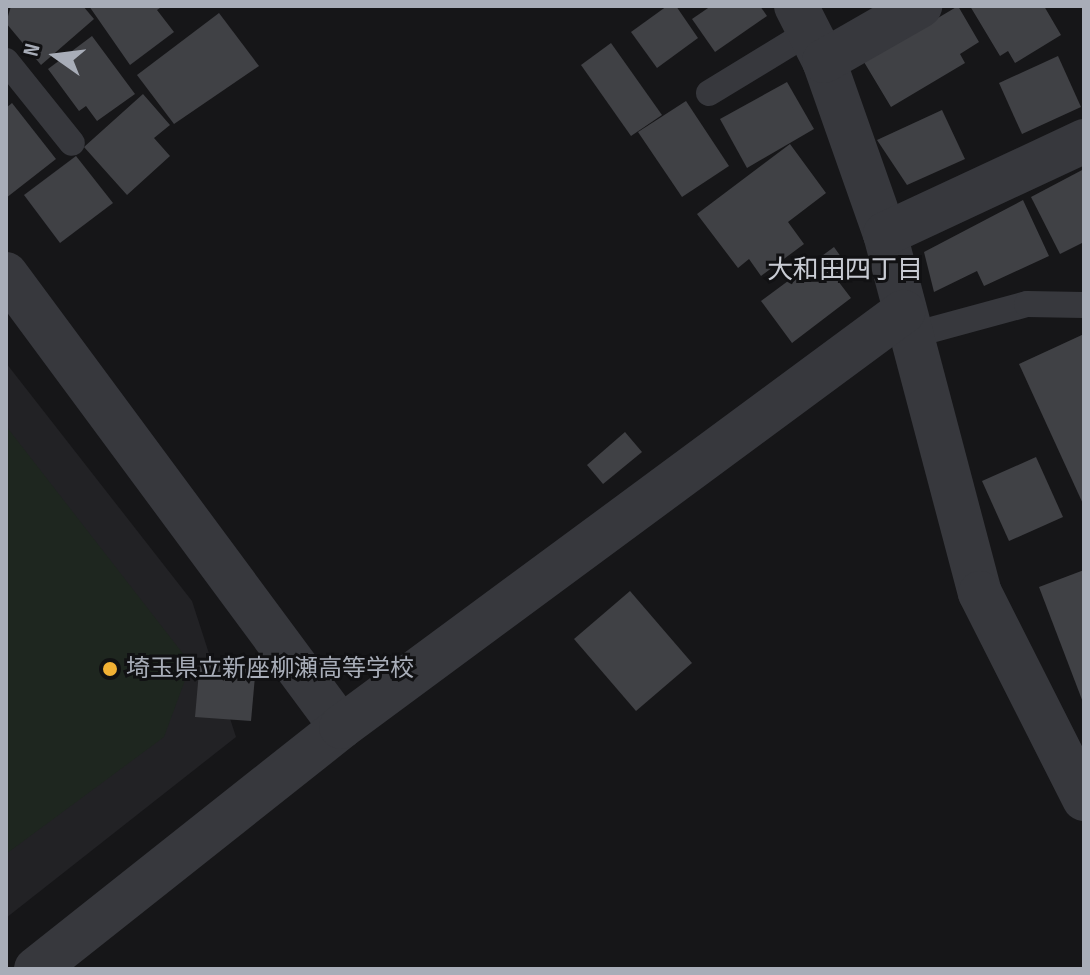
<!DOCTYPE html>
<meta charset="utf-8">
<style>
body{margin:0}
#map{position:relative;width:1090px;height:975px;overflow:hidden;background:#161618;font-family:"Sofia Sans Condensed","Noto Sans JP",sans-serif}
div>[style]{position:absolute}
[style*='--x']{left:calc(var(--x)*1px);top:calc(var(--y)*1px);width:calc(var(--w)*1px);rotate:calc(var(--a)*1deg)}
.built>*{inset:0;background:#222225}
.green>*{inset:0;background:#1e261f}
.building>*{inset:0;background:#404145}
.service>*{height:26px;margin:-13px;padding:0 13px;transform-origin:13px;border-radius:13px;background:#37383d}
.minor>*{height:44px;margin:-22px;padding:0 22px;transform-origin:22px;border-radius:22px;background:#37383d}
.dots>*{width:22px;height:22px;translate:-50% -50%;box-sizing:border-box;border:4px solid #111113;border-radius:50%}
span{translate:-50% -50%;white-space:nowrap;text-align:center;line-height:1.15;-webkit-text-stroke:6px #111113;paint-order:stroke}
.poi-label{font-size:24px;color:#a8adb8}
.left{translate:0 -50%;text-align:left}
.neighbourhood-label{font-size:26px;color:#c9ccd4}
.frame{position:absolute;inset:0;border:8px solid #a8adb8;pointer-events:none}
.north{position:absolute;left:16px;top:16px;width:80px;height:80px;-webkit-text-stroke:6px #111113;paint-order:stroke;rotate:284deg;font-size:22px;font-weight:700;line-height:32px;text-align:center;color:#a8adb8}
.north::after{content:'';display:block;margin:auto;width:28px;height:36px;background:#a8adb8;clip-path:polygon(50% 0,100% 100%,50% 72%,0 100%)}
</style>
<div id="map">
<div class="built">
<div style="clip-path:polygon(6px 363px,192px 601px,236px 737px,6px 918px)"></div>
</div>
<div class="green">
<div style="clip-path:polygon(6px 426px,191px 664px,164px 737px,6px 854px)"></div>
</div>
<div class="building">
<div style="clip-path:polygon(11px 6px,83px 6px,94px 19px,41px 65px,6px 23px)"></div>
<div style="clip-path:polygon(89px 6px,163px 6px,157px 10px,174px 32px,130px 65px)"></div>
<div style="clip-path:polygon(667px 6px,676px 6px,698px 38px,657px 68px,631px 32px)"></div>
<div style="clip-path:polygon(711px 6px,760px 6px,767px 16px,715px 52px,692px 19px)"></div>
<div style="clip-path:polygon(958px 6px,979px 42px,960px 54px,965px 63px,891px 107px,864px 62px)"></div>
<div style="clip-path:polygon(970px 6px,1044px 6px,1061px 35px,1015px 63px,1008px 51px,1000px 56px)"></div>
<div style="clip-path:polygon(219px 13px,259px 66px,174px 124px,137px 75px)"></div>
<div style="clip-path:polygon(92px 36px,135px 94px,97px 121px,86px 106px,79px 111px,48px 69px)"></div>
<div style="clip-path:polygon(611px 43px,662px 115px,631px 136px,581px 65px)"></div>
<div style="clip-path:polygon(1058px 56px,1081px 107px,1022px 134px,999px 83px)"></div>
<div style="clip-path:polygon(787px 82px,814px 129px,747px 168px,720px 119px)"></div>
<div style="clip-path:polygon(143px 94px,170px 125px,154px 138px,170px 156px,127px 195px,84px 147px)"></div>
<div style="clip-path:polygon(686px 101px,729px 166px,682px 197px,638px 132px)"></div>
<div style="clip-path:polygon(12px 103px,56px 159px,6px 198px,6px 108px)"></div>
<div style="clip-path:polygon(942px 110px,965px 159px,907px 185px,877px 140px)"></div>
<div style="clip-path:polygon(790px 144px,826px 193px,788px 222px,804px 244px,761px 276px,749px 259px,738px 268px,697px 214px)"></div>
<div style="clip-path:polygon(76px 156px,113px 203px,60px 243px,24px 195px)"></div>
<div style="clip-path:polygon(1084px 169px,1084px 242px,1060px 254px,1031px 197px)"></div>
<div style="clip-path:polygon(1023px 200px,1049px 256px,984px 286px,977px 271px,934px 292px,924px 252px)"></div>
<div style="clip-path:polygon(834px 247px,851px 271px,838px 281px,851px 298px,792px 343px,761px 301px)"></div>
<div style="clip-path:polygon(1084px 334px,1084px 506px,1019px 364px)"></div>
<div style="clip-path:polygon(625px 432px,642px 452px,603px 484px,587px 465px)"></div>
<div style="clip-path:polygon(1036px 457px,1063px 517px,1009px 541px,982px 481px)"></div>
<div style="clip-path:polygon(1084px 570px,1084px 705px,1039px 587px)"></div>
<div style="clip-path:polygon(630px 591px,692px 663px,636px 711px,574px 639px)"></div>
<div style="clip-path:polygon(200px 660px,256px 665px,251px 721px,195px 717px)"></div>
</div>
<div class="service">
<div style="--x:6;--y:61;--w:105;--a:51.2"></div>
<div style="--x:709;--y:93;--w:117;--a:-31.4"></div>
<div style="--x:909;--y:336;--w:122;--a:-15.2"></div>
<div style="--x:1027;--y:304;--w:57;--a:1"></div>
</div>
<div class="minor">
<div style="--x:796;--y:6;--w:62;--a:63"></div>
<div style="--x:824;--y:61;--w:183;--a:70.6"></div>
<div style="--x:885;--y:234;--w:371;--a:75.2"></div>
<div style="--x:980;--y:593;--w:231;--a:63.2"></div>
<div style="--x:824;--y:61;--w:111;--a:-29.8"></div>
<div style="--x:885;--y:234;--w:220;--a:-25"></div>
<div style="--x:6;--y:274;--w:563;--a:53.52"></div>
<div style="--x:36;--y:969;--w:389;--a:-38.4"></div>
<div style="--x:341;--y:727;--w:699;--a:-36.44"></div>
</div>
<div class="dots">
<div style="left:110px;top:669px;background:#f2b134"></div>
</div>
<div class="poi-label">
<span class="left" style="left:126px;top:669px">埼玉県立新座柳瀬高等学校</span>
</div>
<div class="neighbourhood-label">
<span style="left:845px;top:271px">大和田四丁目</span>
</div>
<div class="frame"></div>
<div class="north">N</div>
</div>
